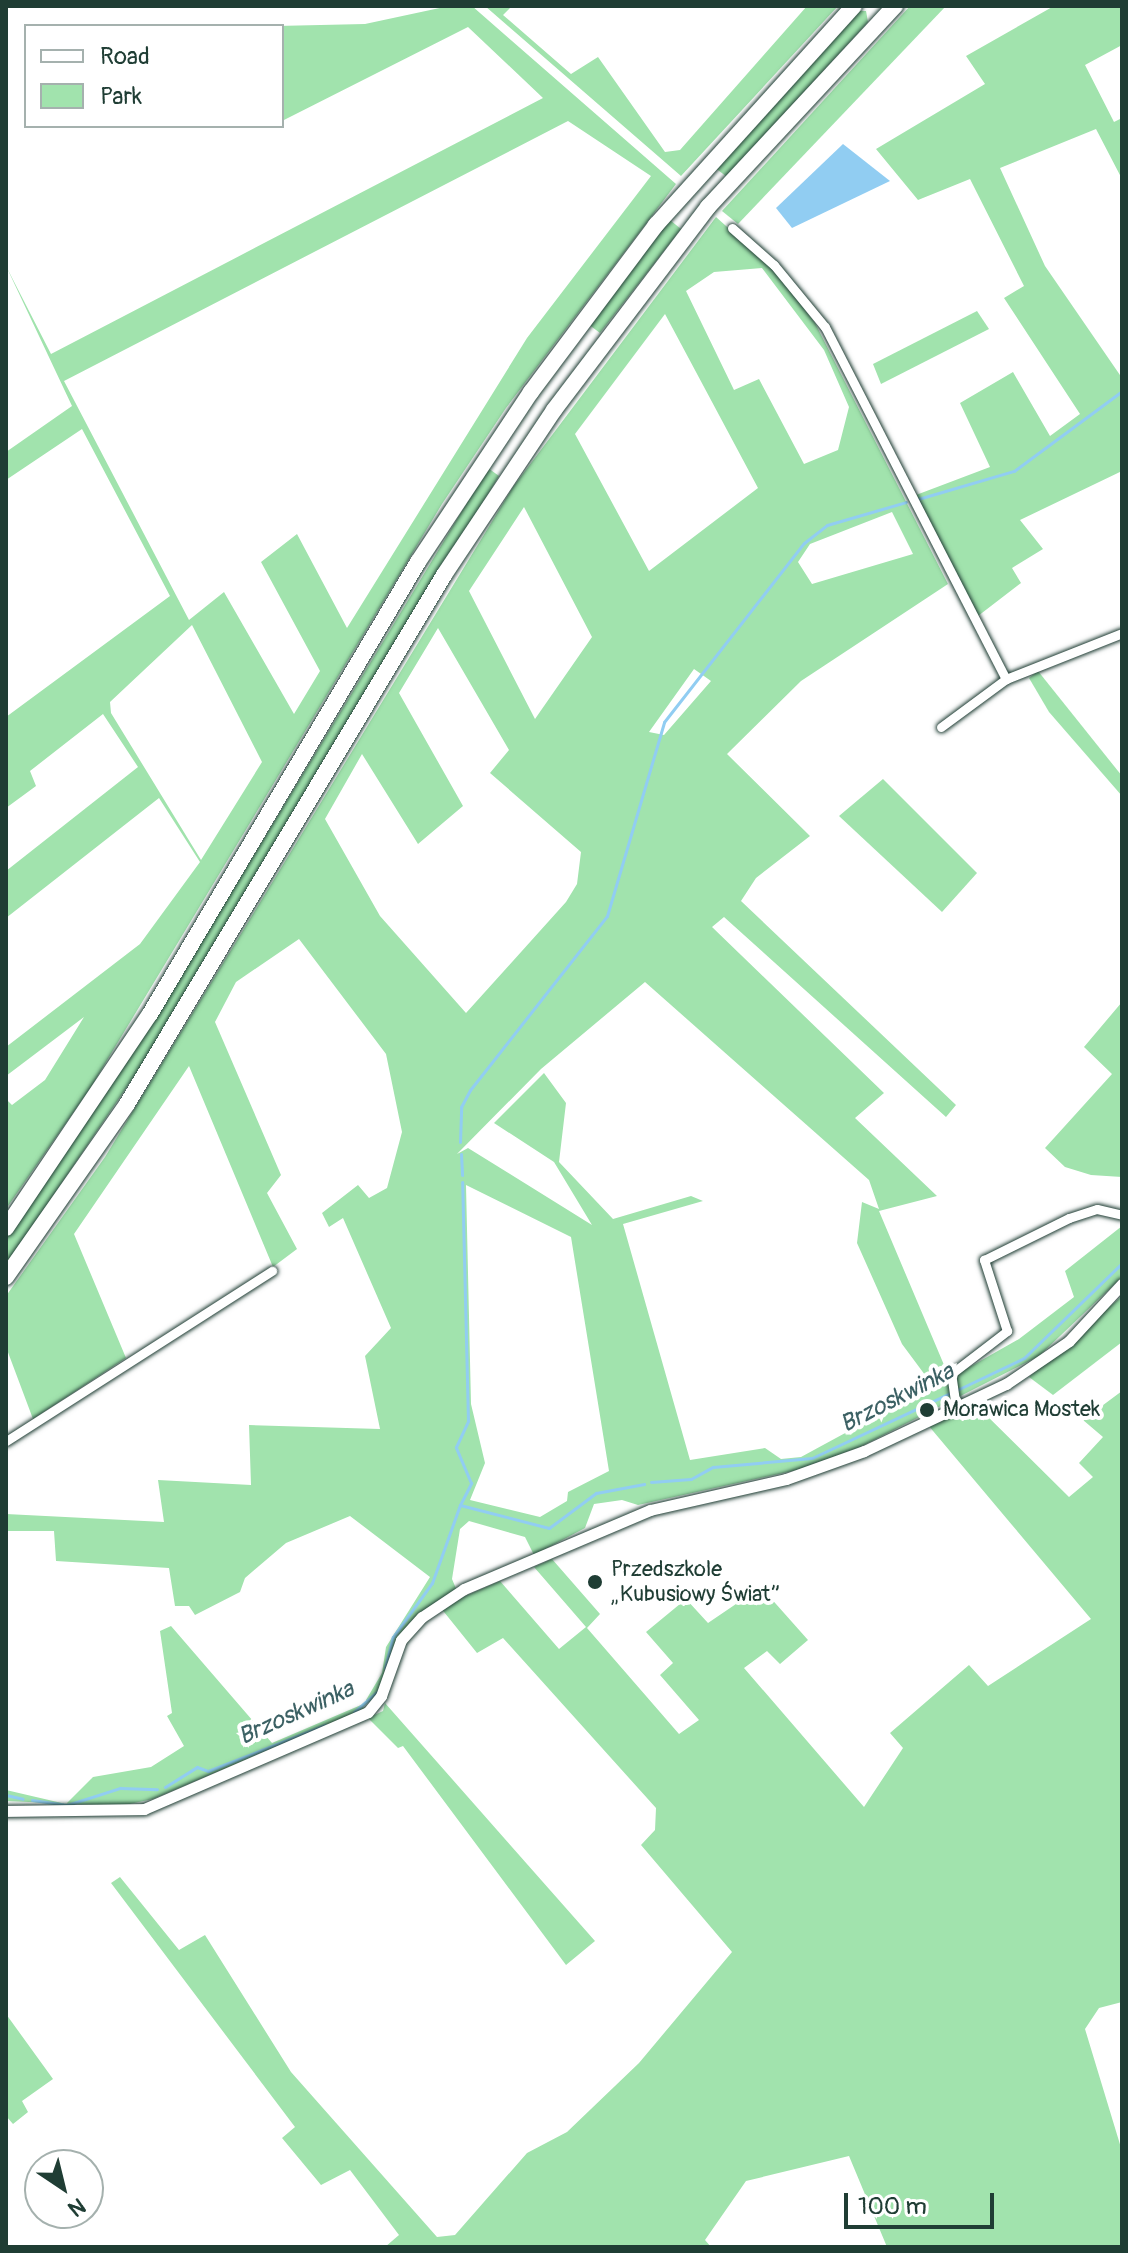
<!DOCTYPE html>
<meta charset="utf-8">
<style>
body{margin:0}
#map{position:relative;width:1128px;height:2253px;overflow:hidden;background:#fff;font-family:Pangolin,sans-serif}
div>[style]{position:absolute}
[style*='--x']{left:calc(var(--x)*1px);top:calc(var(--y)*1px);width:calc(var(--w)*1px);rotate:calc(var(--a)*1deg)}
.green>*{inset:0;background:#a1e3ad}
.water>*{inset:0;background:#91cdf2}
.stream>*{height:3px;margin:-1.5px;padding:0 1.5px;transform-origin:1.5px;border-radius:1.5px;background:#91cdf2}
.roads{filter:drop-shadow(0 0 2px #1f3d34) drop-shadow(0 0 2px #1f3d34)}
.minor>*{height:9px;margin:-4.5px;padding:0 4.5px;transform-origin:4.5px;border-radius:4.5px;background:#fff}
.tertiary>*{height:11px;margin:-5.5px;padding:0 5.5px;transform-origin:5.5px;border-radius:5.5px;background:#fff}
.motorway>*{height:16px;margin:-8px;padding:0 8px;transform-origin:8px;border-radius:8px;background:#fff}
.dots>*{width:22px;height:22px;translate:-50% -50%;box-sizing:border-box;border:4px solid #fff;border-radius:50%}
span{translate:-50% -50%;white-space:nowrap;text-align:center;line-height:1.15;-webkit-text-stroke:8px #fff;paint-order:stroke}
.poi-label{font-size:22px;color:#1f3d34}
.left{translate:0 -50%;text-align:left}
.water-label{font-size:24px;color:#3c6164;font-style:italic}
.frame{position:absolute;inset:0;border:8px solid #1f3d34;pointer-events:none}
.legend{position:absolute;left:24px;top:24px;width:260px;height:104px;box-sizing:border-box;background:#fff;border:2px solid #a5b1ae;margin:0;padding:10px 14px;list-style:none;font-size:24px;color:#1f3d34}
.legend li{display:flex;align-items:center;gap:16px;height:40px}
.legend b{width:40px;border:2px solid #a5b1ae}
.north{position:absolute;left:24px;top:2149px;width:80px;height:80px;box-sizing:border-box;background:#fff;border:2px solid #a5b1ae;border-radius:50%;rotate:145deg;font-size:22px;font-weight:700;line-height:32px;text-align:center;color:#1f3d34}
.north::after{content:'';display:block;margin:auto;width:28px;height:36px;background:#1f3d34;clip-path:polygon(50% 0,100% 100%,50% 72%,0 100%)}
.scale{position:absolute;left:844px;top:2193px;width:150px;height:36px;box-sizing:border-box;border:4px solid #1f3d34;border-top:0;padding-left:10px;font-size:24px;line-height:28px;white-space:nowrap;color:#1f3d34;-webkit-text-stroke:6px #fff;paint-order:stroke}
</style>
<div id="map">
<div class="green">
<div style="clip-path:polygon(evenodd,449px 6px,472px 6px,676px 184px,506px 408px,442px 504px,91px 1087px,6px 1209px,6px 1099px,12px 1105px,45px 1080px,84px 1017px,6px 1076px,6px 1047px,140px 944px,200px 862px,159px 798px,6px 918px,6px 871px,138px 767px,103px 714px,30px 771px,36px 786px,6px 808px,6px 717px,170px 596px,82px 429px,6px 480px,6px 452px,72px 406px,6px 266px,51px 354px,543px 98px,468px 27px,282px 121px,282px 26px,276px 26px,365px 24px,449px 6px,568px 121px,651px 176px,527px 338px,347px 628px,297px 534px,261px 562px,320px 671px,294px 714px,224px 592px,189px 620px,64px 381px,568px 121px,449px 6px,192px 625px,262px 762px,201px 860px,111px 713px,110px 702px,192px 625px)"></div>
<div style="clip-path:polygon(485px 6px,512px 6px,503px 15px,571px 74px,598px 57px,665px 152px,680px 150px,807px 6px,838px 6px,681px 176px)"></div>
<div style="clip-path:polygon(910px 6px,946px 6px,738px 224px,722px 211px)"></div>
<div style="clip-path:polygon(1054px 6px,1122px 6px,1122px 45px,1085px 65px,1114px 122px,1122px 118px,1122px 179px,1096px 129px,1000px 168px,1045px 266px,1122px 378px,1122px 471px,1020px 520px,1043px 549px,1012px 568px,1021px 583px,978px 616px,916px 495px,990px 467px,960px 403px,1013px 372px,1050px 436px,1080px 414px,1004px 298px,1024px 286px,970px 179px,918px 200px,876px 149px,985px 84px,966px 56px)"></div>
<div style="clip-path:polygon(858px 11px,866px 11px,868px 22px,727px 177px,714px 167px)"></div>
<div style="clip-path:polygon(evenodd,716px 217px,773px 268px,815px 323px,948px 584px,801px 681px,727px 754px,810px 836px,756px 878px,741px 901px,956px 1105px,946px 1117px,724px 917px,712px 927px,884px 1093px,855px 1118px,937px 1196px,879px 1211px,947px 1372px,925px 1375px,902px 1344px,857px 1243px,862px 1202px,879px 1209px,869px 1180px,645px 982px,541px 1069px,457px 1154px,468px 1148px,592px 1225px,554px 1162px,494px 1123px,544px 1073px,566px 1103px,559px 1162px,613px 1219px,691px 1196px,703px 1201px,623px 1224px,690px 1460px,765px 1448px,781px 1459px,801px 1457px,917px 1394px,953px 1383px,959px 1373px,1019px 1339px,1074px 1297px,1065px 1271px,1122px 1226px,1122px 1277px,1039px 1356px,860px 1447px,797px 1470px,638px 1505px,622px 1500px,594px 1504px,585px 1528px,534px 1555px,525px 1537px,469px 1521px,460px 1529px,452px 1579px,457px 1591px,420px 1615px,371px 1704px,366px 1700px,382px 1673px,386px 1647px,430px 1577px,350px 1516px,286px 1543px,245px 1578px,240px 1592px,195px 1615px,189px 1606px,175px 1606px,169px 1568px,56px 1561px,54px 1531px,6px 1531px,6px 1514px,164px 1522px,158px 1480px,251px 1485px,249px 1425px,380px 1429px,365px 1356px,391px 1328px,343px 1218px,329px 1227px,322px 1213px,358px 1185px,369px 1198px,387px 1188px,402px 1132px,386px 1054px,299px 939px,236px 982px,215px 1022px,281px 1175px,267px 1193px,297px 1249px,273px 1267px,189px 1066px,74px 1234px,126px 1358px,33px 1419px,6px 1347px,6px 1296px,105px 1157px,513px 487px,716px 217px,762px 268px,824px 350px,849px 407px,838px 450px,804px 464px,759px 379px,734px 390px,686px 291px,714px 272px,762px 268px,716px 217px,665px 314px,758px 488px,649px 571px,575px 434px,665px 314px,716px 217px,524px 507px,592px 637px,535px 719px,469px 591px,524px 507px,716px 217px,892px 512px,913px 554px,812px 584px,798px 562px,810px 544px,892px 512px,716px 217px,438px 628px,509px 750px,490px 773px,581px 852px,577px 884px,566px 902px,466px 1013px,380px 916px,325px 819px,362px 754px,418px 844px,463px 806px,399px 693px,438px 628px,716px 217px,694px 669px,711px 681px,664px 735px,649px 732px,694px 669px,716px 217px,466px 1185px,571px 1237px,609px 1471px,568px 1492px,567px 1501px,540px 1517px,470px 1500px,485px 1463px,471px 1404px,466px 1185px)"></div>
<div style="clip-path:polygon(670px 220px,681px 229px,600px 333px,588px 324px)"></div>
<div style="clip-path:polygon(977px 311px,989px 329px,881px 384px,873px 364px)"></div>
<div style="clip-path:polygon(488px 468px,499px 476px,154px 1047px,6px 1265px,6px 1239px,185px 969px)"></div>
<div style="clip-path:polygon(1038px 671px,1122px 776px,1122px 796px,1049px 712px,1029px 678px)"></div>
<div style="clip-path:polygon(883px 779px,977px 873px,942px 912px,839px 816px)"></div>
<div style="clip-path:polygon(1122px 1002px,1122px 1177px,1091px 1175px,1065px 1167px,1045px 1148px,1112px 1074px,1084px 1047px)"></div>
<div style="clip-path:polygon(1122px 1296px,1122px 1342px,1053px 1395px,1029px 1377px)"></div>
<div style="clip-path:polygon(1122px 1391px,1122px 2002px,1099px 2008px,1085px 2029px,1122px 2151px,1122px 2247px,887px 2247px,849px 2156px,746px 2181px,705px 2240px,711px 2247px,385px 2247px,399px 2235px,350px 2170px,321px 2185px,282px 2138px,295px 2127px,111px 1883px,120px 1877px,179px 1950px,205px 1935px,291px 2072px,437px 2237px,455px 2235px,527px 2153px,567px 2132px,639px 2063px,732px 1952px,641px 1845px,655px 1830px,656px 1808px,503px 1638px,477px 1653px,440px 1607px,500px 1581px,559px 1649px,586px 1627px,534px 1567px,552px 1559px,600px 1614px,587px 1628px,679px 1734px,699px 1720px,660px 1675px,673px 1663px,646px 1632px,686px 1599px,708px 1623px,761px 1587px,808px 1640px,780px 1664px,767px 1651px,744px 1668px,864px 1807px,903px 1748px,890px 1733px,955px 1677px,969px 1665px,988px 1686px,1091px 1619px,928px 1425px,976px 1405px,1069px 1497px,1093px 1477px,1079px 1463px,1103px 1437px,1083px 1420px)"></div>
<div style="clip-path:polygon(171px 1626px,272px 1743px,361px 1705px,365px 1709px,153px 1799px,120px 1806px,6px 1801px,6px 1790px,66px 1804px,93px 1777px,151px 1767px,184px 1746px,167px 1716px,172px 1713px,160px 1631px)"></div>
<div style="clip-path:polygon(385px 1703px,595px 1941px,566px 1965px,403px 1746px,398px 1748px,368px 1718px,383px 1711px)"></div>
<div style="clip-path:polygon(6px 2014px,53px 2079px,22px 2101px,28px 2112px,13px 2124px,6px 2116px)"></div>
</div>
<div class="water">
<div style="clip-path:polygon(843px 144px,890px 181px,792px 228px,776px 208px)"></div>
</div>
<div class="stream">
<div style="--x:918;--y:499;--w:100;--a:-16.3"></div>
<div style="--x:1014;--y:471;--w:134;--a:-36.5"></div>
<div style="--x:460;--y:1142;--w:35;--a:-88"></div>
<div style="--x:461;--y:1107;--w:19;--a:-62"></div>
<div style="--x:470;--y:1090;--w:221;--a:-51.8"></div>
<div style="--x:607;--y:916;--w:202;--a:-73.6"></div>
<div style="--x:664;--y:722;--w:227;--a:-52"></div>
<div style="--x:804;--y:543;--w:29;--a:-38"></div>
<div style="--x:827;--y:525;--w:82;--a:-16.2"></div>
<div style="--x:461;--y:1154;--w:21;--a:87"></div>
<div style="--x:957;--y:1390;--w:74;--a:-25.5"></div>
<div style="--x:1024;--y:1358;--w:136;--a:-44.1"></div>
<div style="--x:651;--y:1482;--w:40;--a:-4.3"></div>
<div style="--x:691;--y:1479;--w:25;--a:-29"></div>
<div style="--x:713;--y:1467;--w:99;--a:-5.2"></div>
<div style="--x:812;--y:1458;--w:153;--a:-25.2"></div>
<div style="--x:460;--y:1505;--w:25;--a:-63"></div>
<div style="--x:471;--y:1483;--w:39;--a:-113"></div>
<div style="--x:456;--y:1447;--w:29;--a:-65"></div>
<div style="--x:468;--y:1421;--w:239;--a:-91.4"></div>
<div style="--x:385;--y:1668;--w:32;--a:-76"></div>
<div style="--x:393;--y:1637;--w:67;--a:-54.2"></div>
<div style="--x:432;--y:1583;--w:83;--a:-70.3"></div>
<div style="--x:460;--y:1505;--w:92;--a:14.5"></div>
<div style="--x:549;--y:1528;--w:59;--a:-36.7"></div>
<div style="--x:596;--y:1493;--w:49;--a:-10.6"></div>
<div style="--x:354;--y:1712;--w:32;--a:-41"></div>
<div style="--x:165;--y:1787;--w:38;--a:-32"></div>
<div style="--x:197;--y:1767;--w:12;--a:20"></div>
<div style="--x:208;--y:1771;--w:126;--a:-21.5"></div>
<div style="--x:6;--y:1795;--w:17;--a:13"></div>
<div style="--x:32;--y:1800;--w:35;--a:8"></div>
<div style="--x:67;--y:1805;--w:56;--a:-17.8"></div>
<div style="--x:120;--y:1788;--w:37;--a:2"></div>
</div>
<div class="roads">
<div class="minor">
<div style="--x:732;--y:228;--w:56;--a:41.4"></div>
<div style="--x:774;--y:265;--w:80;--a:50.6"></div>
<div style="--x:825;--y:327;--w:396;--a:62.8"></div>
<div style="--x:1006;--y:679;--w:125;--a:-21.6"></div>
<div style="--x:941;--y:727;--w:81;--a:-36.4"></div>
<div style="--x:956;--y:1408;--w:34;--a:-98"></div>
<div style="--x:951;--y:1374;--w:71;--a:-37.5"></div>
<div style="--x:1007;--y:1331;--w:75;--a:-107.9"></div>
<div style="--x:984;--y:1260;--w:95;--a:-26.3"></div>
<div style="--x:1069;--y:1218;--w:29;--a:-18"></div>
<div style="--x:1097;--y:1209;--w:26;--a:13"></div>
<div style="--x:6;--y:1441;--w:316;--a:-32.6"></div>
</div>
<div class="tertiary">
<div style="--x:6;--y:1811;--w:138;--a:-0.8"></div>
<div style="--x:144;--y:1809;--w:244;--a:-23.4"></div>
<div style="--x:368;--y:1712;--w:21;--a:-51"></div>
<div style="--x:381;--y:1696;--w:59;--a:-70.3"></div>
<div style="--x:401;--y:1640;--w:31;--a:-48"></div>
<div style="--x:422;--y:1617;--w:50;--a:-33.7"></div>
<div style="--x:464;--y:1589;--w:202;--a:-23"></div>
<div style="--x:650;--y:1510;--w:139;--a:-12.8"></div>
<div style="--x:786;--y:1479;--w:83;--a:-19.7"></div>
<div style="--x:864;--y:1451;--w:157;--a:-25.3"></div>
<div style="--x:1006;--y:1384;--w:76;--a:-34.3"></div>
<div style="--x:1069;--y:1341;--w:78;--a:-47.1"></div>
</div>
<div class="motorway">
<div style="--x:6;--y:1228;--w:258;--a:-56.1"></div>
<div style="--x:150;--y:1014;--w:525;--a:-59.34"></div>
<div style="--x:418;--y:562;--w:204;--a:-56.4"></div>
<div style="--x:531;--y:392;--w:209;--a:-53.2"></div>
<div style="--x:656;--y:225;--w:295;--a:-47.9"></div>
<div style="--x:6;--y:1277;--w:211;--a:-55"></div>
<div style="--x:127;--y:1104;--w:617;--a:-59.07"></div>
<div style="--x:444;--y:575;--w:198;--a:-56.3"></div>
<div style="--x:554;--y:410;--w:255;--a:-52.8"></div>
<div style="--x:708;--y:207;--w:275;--a:-47.1"></div>
</div>
</div>
<div class="dots">
<div style="left:927px;top:1410px;background:#1f3d34"></div>
<div style="left:595px;top:1582px;background:#1f3d34"></div>
</div>
<div class="poi-label">
<span class="left" style="left:943px;top:1410px">Morawica Mostek</span>
<span class="left" style="left:611px;top:1582px">Przedszkole<br>„Kubusiowy Świat”</span>
</div>
<div class="water-label">
<span style="left:897px;top:1398px;rotate:-27deg">Brzoskwinka</span>
<span style="left:296px;top:1713px;rotate:-24deg">Brzoskwinka</span>
</div>
<div class="frame"></div>
<ul class="legend">
<li><b style="height:10px;background:#fff"></b>Road</li>
<li><b style="height:22px;background:#a1e3ad"></b>Park</li>
</ul>
<div class="north">N</div>
<div class="scale">100 m</div>
</div>
